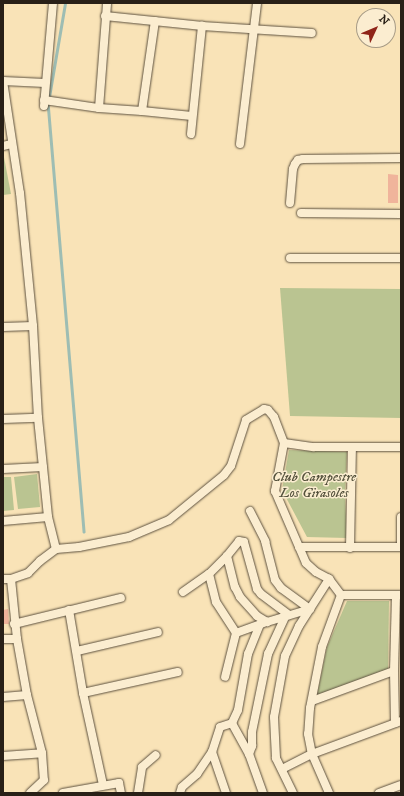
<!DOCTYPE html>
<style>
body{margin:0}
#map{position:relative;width:404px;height:796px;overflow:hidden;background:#f9e3b7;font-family:"IM FELL DW Pica",serif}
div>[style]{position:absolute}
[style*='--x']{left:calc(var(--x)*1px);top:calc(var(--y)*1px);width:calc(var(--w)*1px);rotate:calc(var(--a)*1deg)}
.green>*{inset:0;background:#bac491}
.stream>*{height:2.5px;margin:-1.25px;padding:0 1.25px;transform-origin:1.25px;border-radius:1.25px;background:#9ebdb3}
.building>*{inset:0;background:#f0b49b}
.roads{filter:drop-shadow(0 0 1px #5d513f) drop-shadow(0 0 1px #5d513f)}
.minor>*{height:8px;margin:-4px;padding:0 4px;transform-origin:4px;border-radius:4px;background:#fbedd0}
span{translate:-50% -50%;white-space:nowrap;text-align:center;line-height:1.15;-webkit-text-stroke:3px #fbedd0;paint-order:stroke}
.park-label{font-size:14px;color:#54513c;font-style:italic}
.frame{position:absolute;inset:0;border:4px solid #292017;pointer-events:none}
.north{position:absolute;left:356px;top:8px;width:40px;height:40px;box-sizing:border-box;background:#fbedd0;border:1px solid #a79b86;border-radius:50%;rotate:46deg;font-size:11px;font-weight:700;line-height:16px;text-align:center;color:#292017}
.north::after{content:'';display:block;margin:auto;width:14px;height:18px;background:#8f2418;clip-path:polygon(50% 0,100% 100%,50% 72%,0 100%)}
</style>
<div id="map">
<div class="green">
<div style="clip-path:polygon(3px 152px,11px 194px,3px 195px)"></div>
<div style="clip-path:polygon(280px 288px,401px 289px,401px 418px,290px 416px)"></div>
<div style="clip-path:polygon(289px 450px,347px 452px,345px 494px,347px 538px,307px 537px,282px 490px)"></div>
<div style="clip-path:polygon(37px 474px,40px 507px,18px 509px,14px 477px)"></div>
<div style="clip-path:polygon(3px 477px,11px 477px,14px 510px,3px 511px)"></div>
<div style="clip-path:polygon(347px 601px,389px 601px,388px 669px,317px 695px,327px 647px)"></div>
</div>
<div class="stream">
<div style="--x:49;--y:97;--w:95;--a:-80.3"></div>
<div style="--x:48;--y:102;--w:431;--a:85.2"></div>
</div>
<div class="building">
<div style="clip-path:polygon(388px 174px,398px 175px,398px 203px,388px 203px)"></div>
<div style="clip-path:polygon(8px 609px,9px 624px,3px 624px,3px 610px)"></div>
</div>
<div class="roads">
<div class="minor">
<div style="--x:105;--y:16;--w:98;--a:5.9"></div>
<div style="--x:202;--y:26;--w:110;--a:3.6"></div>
<div style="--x:3;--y:81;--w:113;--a:81.4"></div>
<div style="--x:20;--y:193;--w:134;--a:84.4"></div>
<div style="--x:33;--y:326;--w:92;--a:86.9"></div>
<div style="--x:38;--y:418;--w:100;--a:84.2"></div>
<div style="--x:48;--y:517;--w:33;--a:76"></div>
<div style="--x:3;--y:81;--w:42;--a:2.7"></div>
<div style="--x:44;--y:100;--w:56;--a:8.3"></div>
<div style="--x:99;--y:108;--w:43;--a:4"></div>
<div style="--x:142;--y:111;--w:91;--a:-81.8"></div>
<div style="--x:44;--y:106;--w:103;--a:-85"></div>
<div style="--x:99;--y:108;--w:105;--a:-85.6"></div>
<div style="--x:142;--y:111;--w:50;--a:5.7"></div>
<div style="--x:191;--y:134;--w:109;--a:-84.2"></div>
<div style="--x:240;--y:144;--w:142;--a:-83.1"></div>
<div style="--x:3;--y:146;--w:9;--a:-13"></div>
<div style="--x:290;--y:203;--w:34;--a:-85"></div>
<div style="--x:293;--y:169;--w:5;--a:-68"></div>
<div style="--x:295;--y:164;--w:5;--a:-53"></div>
<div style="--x:298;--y:160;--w:5;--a:-11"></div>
<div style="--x:303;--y:159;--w:98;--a:-0.6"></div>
<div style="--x:301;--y:213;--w:100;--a:0.6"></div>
<div style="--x:290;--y:258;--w:111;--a:0"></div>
<div style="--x:3;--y:327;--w:30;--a:-2"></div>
<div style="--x:3;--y:419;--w:35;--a:-2"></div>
<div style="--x:284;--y:443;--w:30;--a:8"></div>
<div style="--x:314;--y:447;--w:87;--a:0"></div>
<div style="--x:3;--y:469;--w:40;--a:-2.9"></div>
<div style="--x:250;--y:511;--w:34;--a:63"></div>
<div style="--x:265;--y:541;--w:40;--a:75.6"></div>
<div style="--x:275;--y:580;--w:10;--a:53"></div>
<div style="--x:281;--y:588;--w:36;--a:36"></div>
<div style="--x:3;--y:521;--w:45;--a:-5.1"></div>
<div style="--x:299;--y:547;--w:102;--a:0"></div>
<div style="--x:401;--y:547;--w:30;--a:-90"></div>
<div style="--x:350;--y:548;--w:101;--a:-88.9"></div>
<div style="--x:227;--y:556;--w:19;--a:-51"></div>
<div style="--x:239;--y:541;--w:5;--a:11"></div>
<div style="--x:244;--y:542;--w:49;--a:74.5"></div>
<div style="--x:257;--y:589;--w:6;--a:51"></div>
<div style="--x:261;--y:594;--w:35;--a:37"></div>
<div style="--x:209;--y:574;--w:29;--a:76"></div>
<div style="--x:216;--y:602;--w:37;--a:57"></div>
<div style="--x:236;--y:633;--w:45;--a:104"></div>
<div style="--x:3;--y:579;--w:8;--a:0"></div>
<div style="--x:11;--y:579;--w:18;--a:-19"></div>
<div style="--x:28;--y:573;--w:17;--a:-45"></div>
<div style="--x:40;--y:561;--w:20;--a:-37"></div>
<div style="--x:56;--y:549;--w:23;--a:-5"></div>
<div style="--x:79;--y:547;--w:51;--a:-11.3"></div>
<div style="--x:129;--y:537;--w:43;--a:-23"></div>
<div style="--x:169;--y:520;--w:71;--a:-39.3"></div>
<div style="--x:224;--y:475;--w:11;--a:-52"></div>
<div style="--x:231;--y:466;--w:48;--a:-71.9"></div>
<div style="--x:246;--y:420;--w:21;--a:-31"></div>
<div style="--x:264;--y:409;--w:4;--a:14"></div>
<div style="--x:268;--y:410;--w:9;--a:49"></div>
<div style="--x:274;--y:417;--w:28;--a:69"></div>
<div style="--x:284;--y:443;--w:49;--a:100.6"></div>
<div style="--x:275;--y:491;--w:78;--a:66.7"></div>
<div style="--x:306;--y:563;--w:13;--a:42"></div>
<div style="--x:316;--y:572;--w:15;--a:28"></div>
<div style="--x:329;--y:579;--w:20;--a:53"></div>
<div style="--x:341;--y:595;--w:55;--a:110.1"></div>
<div style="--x:322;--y:647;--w:62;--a:101.1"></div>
<div style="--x:310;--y:708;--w:26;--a:94"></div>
<div style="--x:308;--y:734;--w:20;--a:79"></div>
<div style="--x:312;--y:754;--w:43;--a:66.4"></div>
<div style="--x:11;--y:579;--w:60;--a:84.3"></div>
<div style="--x:17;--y:639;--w:57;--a:79.9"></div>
<div style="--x:27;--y:695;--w:60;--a:75.5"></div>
<div style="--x:42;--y:753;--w:27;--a:86"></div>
<div style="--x:44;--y:780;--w:19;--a:137"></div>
<div style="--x:183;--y:592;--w:32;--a:-35"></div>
<div style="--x:209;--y:574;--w:25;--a:-45"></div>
<div style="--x:227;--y:556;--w:32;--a:76"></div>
<div style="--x:235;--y:587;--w:11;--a:63"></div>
<div style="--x:240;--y:597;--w:25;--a:48"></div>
<div style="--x:257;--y:616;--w:12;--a:31"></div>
<div style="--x:341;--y:595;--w:59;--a:0"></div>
<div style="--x:69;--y:610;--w:84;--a:80.4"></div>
<div style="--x:83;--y:693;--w:94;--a:77.7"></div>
<div style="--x:14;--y:624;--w:110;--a:-13.7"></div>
<div style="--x:236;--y:633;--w:33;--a:-20"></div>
<div style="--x:267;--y:622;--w:45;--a:-16.8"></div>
<div style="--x:3;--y:639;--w:14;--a:0"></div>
<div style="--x:77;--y:651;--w:83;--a:-13.2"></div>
<div style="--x:83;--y:693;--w:97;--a:-12.5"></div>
<div style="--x:3;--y:697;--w:24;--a:-5"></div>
<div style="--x:312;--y:701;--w:87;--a:-20.1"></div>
<div style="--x:395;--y:723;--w:52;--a:-91.1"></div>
<div style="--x:394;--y:671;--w:76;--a:-88.5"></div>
<div style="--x:212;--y:752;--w:43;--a:71.1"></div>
<div style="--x:249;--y:754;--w:35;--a:-119"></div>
<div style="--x:232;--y:723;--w:14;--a:-65"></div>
<div style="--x:238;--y:710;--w:57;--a:-79.9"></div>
<div style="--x:248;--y:654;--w:32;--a:-68"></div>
<div style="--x:3;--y:756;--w:39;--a:-4"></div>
<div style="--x:282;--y:769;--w:34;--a:-27"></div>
<div style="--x:312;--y:754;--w:95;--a:-20.3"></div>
<div style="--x:63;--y:793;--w:57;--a:-10.1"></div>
<div style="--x:119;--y:783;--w:10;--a:79"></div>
<div style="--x:138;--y:793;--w:26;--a:-81"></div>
<div style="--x:142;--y:767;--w:18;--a:-41"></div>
<div style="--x:180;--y:793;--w:6;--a:-72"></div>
<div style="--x:182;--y:787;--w:20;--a:-41"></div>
<div style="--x:197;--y:774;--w:27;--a:-56"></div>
<div style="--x:212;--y:752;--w:26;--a:-72"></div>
<div style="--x:220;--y:727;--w:13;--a:-18"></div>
<div style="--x:263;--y:793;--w:41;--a:-109.7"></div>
<div style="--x:249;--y:754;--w:9;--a:-69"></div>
<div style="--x:252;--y:746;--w:14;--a:-90"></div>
<div style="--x:252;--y:732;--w:80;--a:-78.4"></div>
<div style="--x:268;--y:654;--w:41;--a:-65.3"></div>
<div style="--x:293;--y:793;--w:39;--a:-116"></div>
<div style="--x:276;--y:758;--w:41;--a:-92.8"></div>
<div style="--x:274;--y:717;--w:62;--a:-79.8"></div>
<div style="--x:285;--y:656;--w:33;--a:-65"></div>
<div style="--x:299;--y:626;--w:56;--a:-57.4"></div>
<div style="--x:379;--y:793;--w:23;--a:-20"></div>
</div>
</div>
<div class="park-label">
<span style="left:314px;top:485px">Club Campestre<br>Los Girasoles</span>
</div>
<div class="frame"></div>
<div class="north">N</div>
</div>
